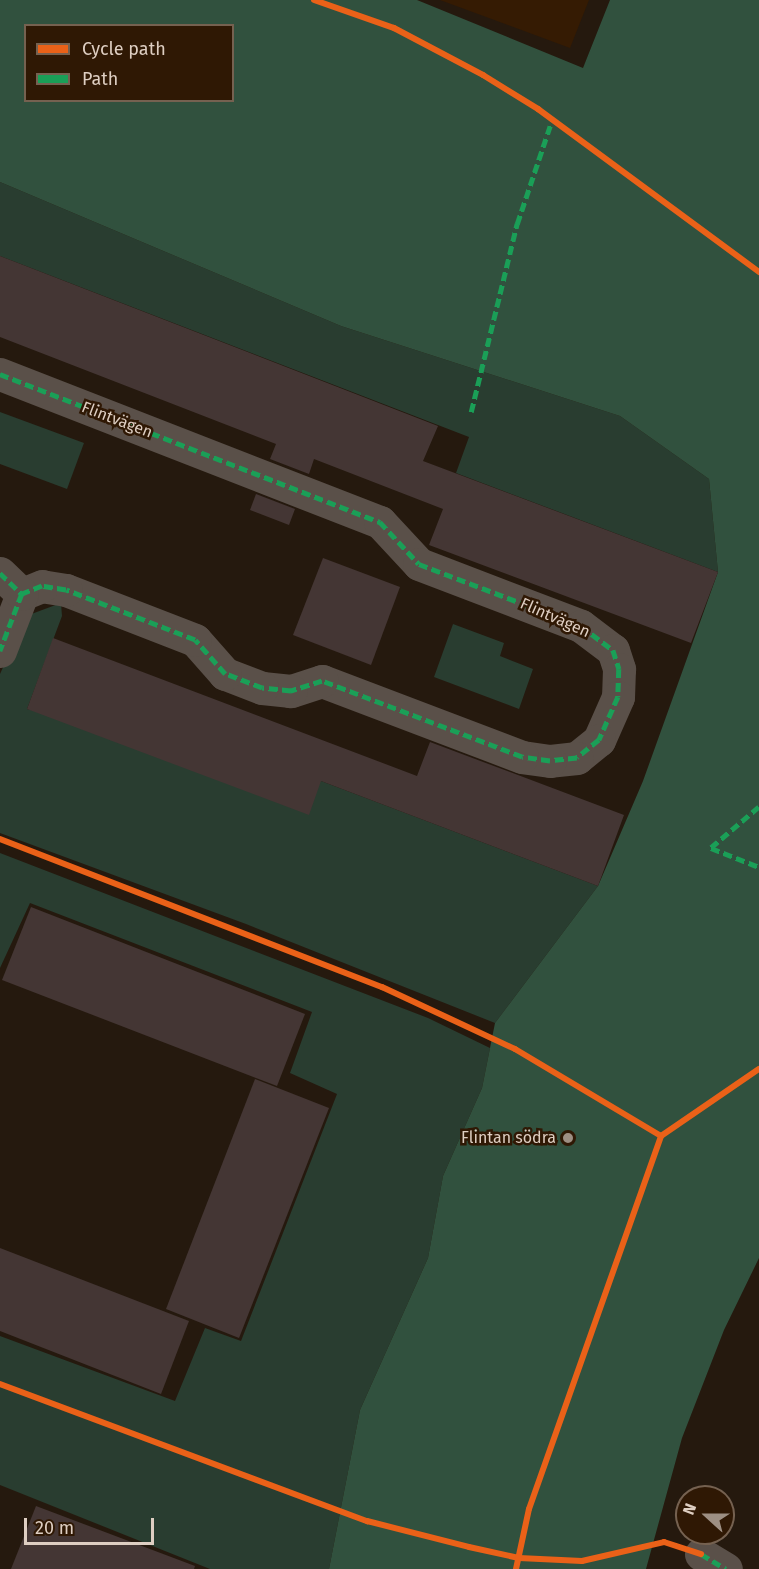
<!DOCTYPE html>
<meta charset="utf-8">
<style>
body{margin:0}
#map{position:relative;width:759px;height:1569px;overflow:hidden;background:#25190e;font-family:"Fira Sans",sans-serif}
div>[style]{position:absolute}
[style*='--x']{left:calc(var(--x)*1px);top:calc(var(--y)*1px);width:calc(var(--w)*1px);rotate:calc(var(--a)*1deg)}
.built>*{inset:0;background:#351b03}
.green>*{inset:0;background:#293d30}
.forest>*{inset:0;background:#31513e}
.building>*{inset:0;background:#443634}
.street>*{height:33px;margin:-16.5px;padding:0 16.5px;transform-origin:16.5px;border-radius:16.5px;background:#5a5049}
.quiet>*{height:4.5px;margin-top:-2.25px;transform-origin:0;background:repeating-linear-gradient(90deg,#1a9f57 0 9px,transparent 0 13.5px)}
.cycleway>*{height:6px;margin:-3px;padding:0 3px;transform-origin:3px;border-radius:3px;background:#ea6118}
.dots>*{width:16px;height:16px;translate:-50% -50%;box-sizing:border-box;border:3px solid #2f1804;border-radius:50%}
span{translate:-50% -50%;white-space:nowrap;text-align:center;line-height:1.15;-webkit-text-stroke:5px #2f1804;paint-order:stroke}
.street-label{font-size:16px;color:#decec2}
.poi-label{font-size:16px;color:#decec2}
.right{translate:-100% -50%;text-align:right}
.legend{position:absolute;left:24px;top:24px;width:210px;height:78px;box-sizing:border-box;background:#2f1804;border:2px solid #756150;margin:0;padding:8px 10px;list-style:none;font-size:18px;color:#decec2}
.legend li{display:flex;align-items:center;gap:12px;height:30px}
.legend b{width:30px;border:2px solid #756150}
.north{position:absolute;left:675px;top:1485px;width:60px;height:60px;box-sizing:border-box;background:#2f1804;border:2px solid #756150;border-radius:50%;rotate:291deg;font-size:16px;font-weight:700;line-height:24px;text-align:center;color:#decec2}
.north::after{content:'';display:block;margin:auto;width:21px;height:27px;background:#9d8f83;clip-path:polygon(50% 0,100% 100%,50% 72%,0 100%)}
.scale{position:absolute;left:24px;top:1518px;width:130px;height:27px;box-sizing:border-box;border:3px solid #decec2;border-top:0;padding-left:8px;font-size:18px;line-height:21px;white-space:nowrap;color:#decec2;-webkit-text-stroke:4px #2f1804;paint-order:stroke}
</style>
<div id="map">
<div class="built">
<div style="clip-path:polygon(440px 0,589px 0,570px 48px)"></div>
</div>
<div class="green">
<div style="clip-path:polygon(0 182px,341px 326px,620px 416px,709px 479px,718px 572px,456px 473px,469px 437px,0 256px)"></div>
<div style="clip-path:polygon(0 412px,84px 443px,67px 489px,0 464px)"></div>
<div style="clip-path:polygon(61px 603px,62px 616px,27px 709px,321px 781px,598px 886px,495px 1023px,246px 924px,0 833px,0 674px,26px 616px)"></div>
<div style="clip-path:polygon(453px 624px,504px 643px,500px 656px,533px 669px,519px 709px,434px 677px)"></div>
<div style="clip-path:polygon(0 853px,428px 1018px,490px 1048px,482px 1088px,443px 1176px,428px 1258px,360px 1410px,329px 1569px,210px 1569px,0 1485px,0 1336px,175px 1401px,205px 1328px,241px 1341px,337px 1094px,290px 1073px,312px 1012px,30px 903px,0 968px)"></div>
</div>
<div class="forest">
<div style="clip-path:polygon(evenodd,0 0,417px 0,583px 68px,610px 0,759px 0,759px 1258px,724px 1330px,682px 1438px,646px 1569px,329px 1569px,360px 1410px,428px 1258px,443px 1176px,482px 1088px,495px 1023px,598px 886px,643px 781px,718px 572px,709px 479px,620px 416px,341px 326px,0 182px,0 0,26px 26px,232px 26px,232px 100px,26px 100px,26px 26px)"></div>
</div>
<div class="building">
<div style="clip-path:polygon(0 256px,438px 426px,423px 461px,718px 572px,691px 643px,429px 545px,443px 509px,314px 459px,309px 474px,270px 459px,276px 444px,0 337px)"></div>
<div style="clip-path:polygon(256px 494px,295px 509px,289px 525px,250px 510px)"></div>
<div style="clip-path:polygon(323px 558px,400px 587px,371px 665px,293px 635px)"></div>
<div style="clip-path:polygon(53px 638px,417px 776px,430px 742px,624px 815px,598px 886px,321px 781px,309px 815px,27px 709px)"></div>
<div style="clip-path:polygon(31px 907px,305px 1014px,277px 1086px,2px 980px)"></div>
<div style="clip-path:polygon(255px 1079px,329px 1108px,239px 1338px,166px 1309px)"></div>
<div style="clip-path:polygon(0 1248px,189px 1321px,161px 1394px,0 1331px)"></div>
<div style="clip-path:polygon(36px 1506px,195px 1566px,194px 1569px,11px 1569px)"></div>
</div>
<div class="street">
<div style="--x:0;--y:374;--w:408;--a:21.3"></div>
<div style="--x:380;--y:522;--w:57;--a:47.1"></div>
<div style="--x:419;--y:564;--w:173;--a:20.9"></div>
<div style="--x:581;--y:626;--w:40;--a:37"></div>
<div style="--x:613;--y:650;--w:20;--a:72"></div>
<div style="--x:619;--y:669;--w:28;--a:92"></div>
<div style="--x:618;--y:697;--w:47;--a:113.8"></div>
<div style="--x:599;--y:740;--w:28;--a:141"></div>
<div style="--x:577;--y:758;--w:27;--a:174"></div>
<div style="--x:550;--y:761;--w:28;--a:-172"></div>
<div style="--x:522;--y:757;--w:214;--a:-159.2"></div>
<div style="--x:322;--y:681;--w:33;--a:162"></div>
<div style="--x:291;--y:691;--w:29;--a:-174"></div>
<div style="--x:262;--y:688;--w:40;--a:-159"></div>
<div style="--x:225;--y:674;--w:45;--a:-131.4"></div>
<div style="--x:195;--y:640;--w:138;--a:-158.8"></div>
<div style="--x:66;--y:590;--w:24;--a:-171"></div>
<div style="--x:42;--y:586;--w:22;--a:158"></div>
<div style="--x:22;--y:594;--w:61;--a:111.1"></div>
<div style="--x:0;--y:573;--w:30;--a:44"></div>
<div style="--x:701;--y:1554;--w:29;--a:31"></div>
</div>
<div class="quiet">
<div style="--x:0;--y:374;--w:408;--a:21.3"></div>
<div style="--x:380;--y:522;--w:57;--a:47.1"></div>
<div style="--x:419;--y:564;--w:173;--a:20.9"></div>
<div style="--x:581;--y:626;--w:40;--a:37"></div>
<div style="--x:613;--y:650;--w:20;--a:72"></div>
<div style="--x:619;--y:669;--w:28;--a:92"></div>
<div style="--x:618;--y:697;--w:47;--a:113.8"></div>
<div style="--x:599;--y:740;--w:28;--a:141"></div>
<div style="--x:577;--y:758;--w:27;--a:174"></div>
<div style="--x:550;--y:761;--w:28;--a:-172"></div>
<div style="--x:522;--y:757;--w:214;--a:-159.2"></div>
<div style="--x:322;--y:681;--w:33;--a:162"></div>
<div style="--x:291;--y:691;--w:29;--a:-174"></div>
<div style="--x:262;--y:688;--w:40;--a:-159"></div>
<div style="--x:225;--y:674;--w:45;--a:-131.4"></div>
<div style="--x:195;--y:640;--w:138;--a:-158.8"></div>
<div style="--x:66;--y:590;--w:24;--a:-171"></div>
<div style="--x:42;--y:586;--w:22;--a:158"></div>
<div style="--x:22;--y:594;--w:61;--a:111.1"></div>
<div style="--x:471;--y:412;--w:194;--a:-76.3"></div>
<div style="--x:517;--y:224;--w:110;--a:-71.4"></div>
<div style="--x:0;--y:573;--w:30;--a:44"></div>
<div style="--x:759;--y:807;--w:63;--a:139.5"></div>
<div style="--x:711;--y:848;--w:52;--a:21.6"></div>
<div style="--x:701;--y:1554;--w:29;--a:31"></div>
</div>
<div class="cycleway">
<div style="--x:314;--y:0;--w:85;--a:19.3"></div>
<div style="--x:394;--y:28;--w:101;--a:27.8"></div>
<div style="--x:483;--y:75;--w:65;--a:31.7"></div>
<div style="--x:538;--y:109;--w:275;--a:36.4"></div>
<div style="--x:0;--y:839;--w:410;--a:21.2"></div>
<div style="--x:382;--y:987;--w:147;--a:25"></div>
<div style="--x:515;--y:1049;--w:170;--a:30.8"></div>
<div style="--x:0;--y:1384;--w:392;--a:20.5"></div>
<div style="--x:367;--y:1521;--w:105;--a:14.3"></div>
<div style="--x:469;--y:1547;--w:51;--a:12.4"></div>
<div style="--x:519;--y:1558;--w:63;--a:2.7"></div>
<div style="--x:582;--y:1561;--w:84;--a:-13"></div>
<div style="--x:664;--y:1542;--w:39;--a:18"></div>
<div style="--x:516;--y:1569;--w:61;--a:-77.8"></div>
<div style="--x:529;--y:1509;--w:396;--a:-70.5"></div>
<div style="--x:661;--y:1136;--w:119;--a:-34.4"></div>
</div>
<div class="dots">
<div style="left:568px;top:1138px;background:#9d8f83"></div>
</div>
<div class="street-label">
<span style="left:117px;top:420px;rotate:21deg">Flintvägen</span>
<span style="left:555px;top:618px;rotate:24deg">Flintvägen</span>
</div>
<div class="poi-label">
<span class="right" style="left:556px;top:1138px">Flintan södra</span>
</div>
<ul class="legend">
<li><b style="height:8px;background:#ea6118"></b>Cycle path</li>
<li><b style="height:8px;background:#1a9f57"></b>Path</li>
</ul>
<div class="north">N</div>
<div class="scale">20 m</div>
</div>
